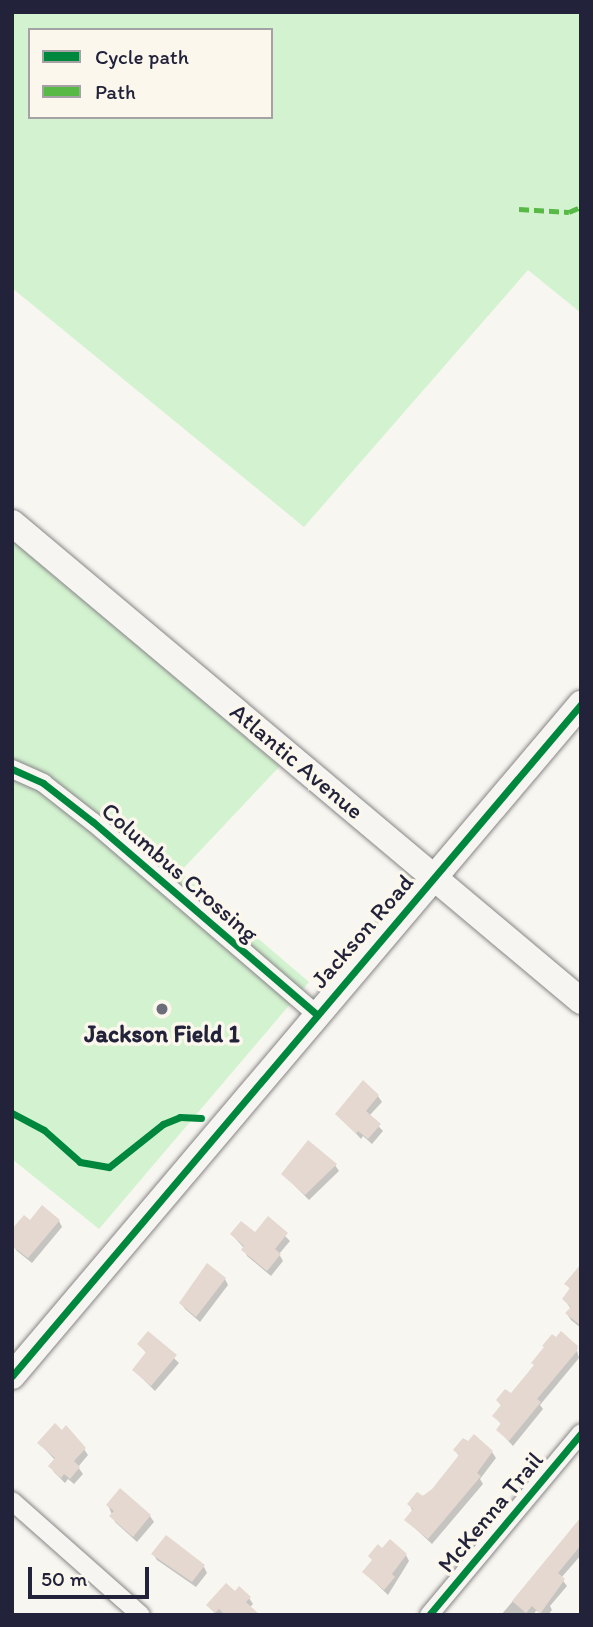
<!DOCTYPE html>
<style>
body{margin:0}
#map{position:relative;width:593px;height:1627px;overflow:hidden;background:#f8f6f0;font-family:Itim,sans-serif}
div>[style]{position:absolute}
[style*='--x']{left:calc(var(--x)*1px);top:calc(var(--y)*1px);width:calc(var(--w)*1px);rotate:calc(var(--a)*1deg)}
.green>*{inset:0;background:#d3f3d0}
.shadow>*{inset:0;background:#0003}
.building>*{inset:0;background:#e4d8d1}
.roads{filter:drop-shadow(0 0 2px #878688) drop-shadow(0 0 2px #878688)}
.street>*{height:18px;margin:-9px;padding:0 9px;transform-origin:9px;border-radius:9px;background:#f6f5f1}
.secondary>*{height:26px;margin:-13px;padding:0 13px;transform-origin:13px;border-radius:13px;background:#f6f5f1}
.quiet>*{height:5px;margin-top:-2.5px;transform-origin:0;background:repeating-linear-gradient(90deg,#58b947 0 10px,transparent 0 15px)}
.cycleway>*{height:7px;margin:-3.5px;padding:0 3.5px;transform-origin:3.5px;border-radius:3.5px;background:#00873e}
.dots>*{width:19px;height:19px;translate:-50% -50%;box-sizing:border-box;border:4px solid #fbf7ec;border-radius:50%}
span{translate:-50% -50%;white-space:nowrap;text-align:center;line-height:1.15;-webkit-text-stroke:7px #fbf7ec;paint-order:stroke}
.street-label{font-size:24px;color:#22223b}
.poi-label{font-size:24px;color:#22223b;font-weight:700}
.frame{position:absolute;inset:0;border:14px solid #22223b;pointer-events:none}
.legend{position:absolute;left:28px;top:28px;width:245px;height:91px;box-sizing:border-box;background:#fbf7ec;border:2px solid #a4a2a5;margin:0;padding:9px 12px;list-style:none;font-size:21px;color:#22223b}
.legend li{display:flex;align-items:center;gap:14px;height:35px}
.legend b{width:35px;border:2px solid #a4a2a5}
.scale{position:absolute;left:28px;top:1567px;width:121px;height:32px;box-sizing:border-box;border:4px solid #22223b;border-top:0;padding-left:9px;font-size:21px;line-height:24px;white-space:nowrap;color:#22223b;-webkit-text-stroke:5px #fbf7ec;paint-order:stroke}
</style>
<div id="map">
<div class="green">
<div style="clip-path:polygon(evenodd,12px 12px,581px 12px,581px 313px,528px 270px,304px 527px,12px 288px,12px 12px,30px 30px,271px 30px,271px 117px,30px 117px,30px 30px)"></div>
<div style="clip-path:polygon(12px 538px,280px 766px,180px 872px,309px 982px,99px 1229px,12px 1159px)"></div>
</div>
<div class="shadow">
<div style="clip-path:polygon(378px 1096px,382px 1102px,369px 1116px,383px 1131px,372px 1144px,363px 1136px,361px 1139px,338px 1114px)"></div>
<div style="clip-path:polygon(335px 1165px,339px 1171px,309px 1200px,283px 1174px)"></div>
<div style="clip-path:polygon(268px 1219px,290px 1241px,279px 1254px,283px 1261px,271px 1276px,247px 1256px,244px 1248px,232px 1235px,255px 1235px)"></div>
<div style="clip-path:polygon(59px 1221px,62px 1227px,32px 1263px,17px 1251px,13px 1245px,30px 1222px)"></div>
<div style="clip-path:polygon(581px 1267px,581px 1328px,571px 1320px,567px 1314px,571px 1309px,564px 1299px,571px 1291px,567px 1284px)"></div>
<div style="clip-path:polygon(225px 1279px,228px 1285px,200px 1322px,185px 1309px,181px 1303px)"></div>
<div style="clip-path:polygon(148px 1333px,179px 1363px,155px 1391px,134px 1370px,147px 1354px,139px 1344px)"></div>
<div style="clip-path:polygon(576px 1347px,579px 1358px,540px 1405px,543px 1409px,513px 1446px,498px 1430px,502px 1425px,494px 1416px,502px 1407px,498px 1401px,511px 1396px)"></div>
<div style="clip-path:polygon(40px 1444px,84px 1449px,88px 1455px,78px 1467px,83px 1474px,74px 1484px,68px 1479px,65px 1483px,54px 1472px,50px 1466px,55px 1460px)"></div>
<div style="clip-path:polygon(455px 1450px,492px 1452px,496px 1458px,480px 1479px,483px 1484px,432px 1544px,406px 1520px,413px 1512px,409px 1504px,433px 1490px,459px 1456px)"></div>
<div style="clip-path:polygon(108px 1505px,150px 1516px,154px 1522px,137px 1542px,115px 1522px)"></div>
<div style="clip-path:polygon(581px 1522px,581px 1555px,561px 1578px,567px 1586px,550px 1606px,552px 1610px,548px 1615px,536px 1611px,533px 1615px,501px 1615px)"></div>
<div style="clip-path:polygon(383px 1551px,406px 1555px,409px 1561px,388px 1595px,364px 1572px)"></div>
<div style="clip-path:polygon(153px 1554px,204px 1567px,207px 1573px,196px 1587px,157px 1560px)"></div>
<div style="clip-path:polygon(235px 1594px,249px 1598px,253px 1604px,249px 1608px,256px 1615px,216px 1615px,208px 1605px)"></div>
</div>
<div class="building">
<div style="clip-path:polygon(363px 1080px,379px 1095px,366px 1111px,381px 1124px,368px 1139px,358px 1131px,356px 1134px,335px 1114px)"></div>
<div style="clip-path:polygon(308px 1140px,337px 1164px,305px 1195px,281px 1174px)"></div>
<div style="clip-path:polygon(42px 1205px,60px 1220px,28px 1258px,12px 1246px,12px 1229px,24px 1215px,30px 1220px)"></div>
<div style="clip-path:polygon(268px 1216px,288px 1233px,275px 1249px,281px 1254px,267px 1271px,241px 1250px,244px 1246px,230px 1234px,241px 1221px,255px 1232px)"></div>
<div style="clip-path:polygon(207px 1263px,226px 1278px,196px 1317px,179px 1303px)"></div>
<div style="clip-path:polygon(581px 1264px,581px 1326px,565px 1313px,571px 1307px,562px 1299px,570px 1288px,564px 1284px)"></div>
<div style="clip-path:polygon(148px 1331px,177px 1355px,151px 1386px,132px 1370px,146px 1352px,137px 1344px)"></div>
<div style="clip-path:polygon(561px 1331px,578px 1346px,577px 1351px,537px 1399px,541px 1402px,509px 1441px,496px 1430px,501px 1423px,492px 1416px,501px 1405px,496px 1400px,505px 1389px,511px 1393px,534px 1365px,531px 1363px,544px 1347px,542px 1346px,552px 1334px,556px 1337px)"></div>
<div style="clip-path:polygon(55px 1423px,62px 1430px,66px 1425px,86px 1448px,74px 1461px,80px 1467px,70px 1479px,64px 1474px,61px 1478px,48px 1466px,55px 1458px,37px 1443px)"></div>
<div style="clip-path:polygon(474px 1434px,493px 1451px,477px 1473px,481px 1476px,428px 1539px,404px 1520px,413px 1509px,407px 1504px,417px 1492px,423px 1496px,432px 1489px,459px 1455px,453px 1450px,463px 1438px,468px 1441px)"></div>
<div style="clip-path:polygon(120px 1488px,151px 1515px,133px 1537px,109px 1516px,114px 1511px,106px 1505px)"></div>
<div style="clip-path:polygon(581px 1517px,581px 1545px,558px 1573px,565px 1579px,540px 1614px,532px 1606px,526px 1613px,512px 1601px)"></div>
<div style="clip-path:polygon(166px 1535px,205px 1565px,192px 1582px,151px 1554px)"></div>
<div style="clip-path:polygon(390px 1539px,407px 1554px,392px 1574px,395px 1577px,384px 1590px,362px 1572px,372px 1560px,368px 1556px,378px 1544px,382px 1548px)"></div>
<div style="clip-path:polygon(226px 1583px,235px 1591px,239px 1586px,251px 1597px,246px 1602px,260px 1615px,225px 1615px,219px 1609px,215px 1613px,206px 1605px)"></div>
</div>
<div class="roads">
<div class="street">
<div style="--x:12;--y:769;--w:34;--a:24"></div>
<div style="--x:43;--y:783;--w:63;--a:38"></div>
<div style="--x:93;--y:822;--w:294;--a:40.7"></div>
<div style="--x:12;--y:1501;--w:172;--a:41.5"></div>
<div style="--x:429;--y:1615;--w:237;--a:-50.1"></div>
</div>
<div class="secondary">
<div style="--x:12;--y:523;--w:743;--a:40.03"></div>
<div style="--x:12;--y:1376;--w:881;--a:-49.74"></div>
</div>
</div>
<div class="quiet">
<div style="--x:519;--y:209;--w:50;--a:3.4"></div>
<div style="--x:569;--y:212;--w:13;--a:-23"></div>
</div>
<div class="cycleway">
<div style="--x:12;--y:769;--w:34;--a:24"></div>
<div style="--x:43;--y:783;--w:63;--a:38"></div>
<div style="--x:93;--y:822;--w:294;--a:40.7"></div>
<div style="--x:12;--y:1113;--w:36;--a:28"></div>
<div style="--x:44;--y:1130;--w:48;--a:41.6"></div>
<div style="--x:80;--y:1162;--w:29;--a:10"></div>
<div style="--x:109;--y:1167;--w:69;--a:-38.5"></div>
<div style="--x:163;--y:1124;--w:18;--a:-22"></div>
<div style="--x:180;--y:1117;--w:21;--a:3"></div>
<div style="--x:12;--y:1376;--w:881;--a:-49.74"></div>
<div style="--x:429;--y:1615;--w:237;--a:-50.1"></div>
</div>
<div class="dots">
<div style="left:162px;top:1009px;background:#6d6c7a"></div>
</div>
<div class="street-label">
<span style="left:297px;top:761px;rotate:40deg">Atlantic Avenue</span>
<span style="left:180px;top:872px;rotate:41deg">Columbus Crossing</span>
<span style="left:362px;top:931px;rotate:-49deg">Jackson Road</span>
<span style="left:490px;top:1512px;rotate:-50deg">McKenna Trail</span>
</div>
<div class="poi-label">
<span style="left:162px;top:1034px">Jackson Field 1</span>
</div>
<div class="frame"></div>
<ul class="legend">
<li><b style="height:9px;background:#00873e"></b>Cycle path</li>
<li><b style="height:9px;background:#58b947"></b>Path</li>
</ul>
<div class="scale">50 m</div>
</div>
